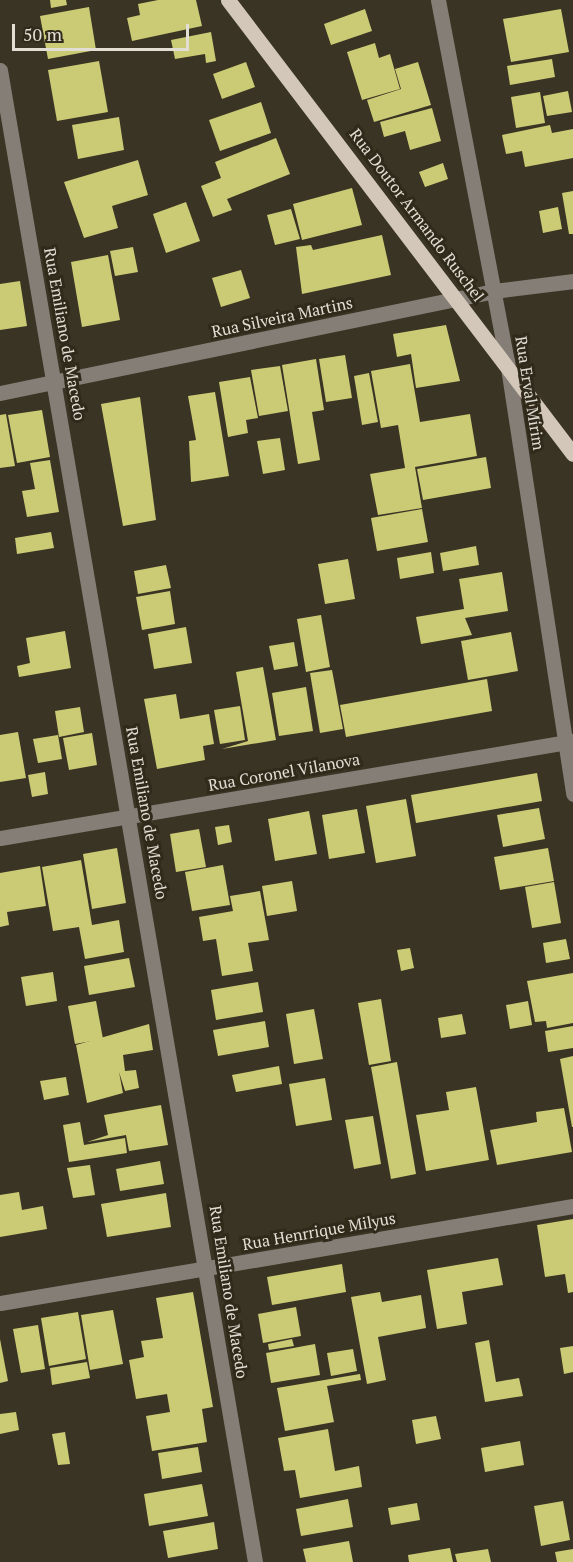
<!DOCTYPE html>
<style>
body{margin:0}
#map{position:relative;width:573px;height:1562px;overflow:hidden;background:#3a3424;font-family:"PT Serif",serif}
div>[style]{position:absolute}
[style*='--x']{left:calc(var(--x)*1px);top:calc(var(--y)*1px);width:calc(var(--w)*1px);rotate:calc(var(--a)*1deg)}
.building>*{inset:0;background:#cccb75}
.minor>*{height:15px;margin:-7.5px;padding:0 7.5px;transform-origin:7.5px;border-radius:7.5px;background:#847e77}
.major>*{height:15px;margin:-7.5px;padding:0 7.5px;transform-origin:7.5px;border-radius:7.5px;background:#d3c7b9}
span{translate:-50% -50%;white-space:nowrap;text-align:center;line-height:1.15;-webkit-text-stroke:6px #302a1a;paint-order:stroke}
.street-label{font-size:16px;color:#e2ded4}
.scale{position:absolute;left:12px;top:24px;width:177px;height:27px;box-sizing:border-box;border:3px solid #e2ded4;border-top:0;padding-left:8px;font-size:18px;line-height:21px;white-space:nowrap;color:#e2ded4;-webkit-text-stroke:4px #302a1a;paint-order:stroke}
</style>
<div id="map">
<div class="building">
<div style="clip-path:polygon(50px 0,66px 0,67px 5px,51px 8px)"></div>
<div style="clip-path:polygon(158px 0,196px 0,202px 26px,132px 41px,127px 18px,140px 15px,138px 4px)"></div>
<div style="clip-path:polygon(89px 7px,96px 50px,48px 59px,40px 16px)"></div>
<div style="clip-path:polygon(365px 9px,372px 31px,331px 45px,324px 24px)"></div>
<div style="clip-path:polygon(561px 9px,569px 52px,511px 62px,503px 19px)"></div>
<div style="clip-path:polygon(211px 32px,216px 61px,206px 63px,205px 54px,175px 59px,171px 40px)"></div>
<div style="clip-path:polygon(375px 43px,379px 58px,390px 54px,400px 89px,362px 100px,347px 52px)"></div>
<div style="clip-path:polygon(552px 59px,555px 77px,510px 85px,507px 66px)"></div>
<div style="clip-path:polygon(99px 61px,108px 112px,57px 121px,48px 70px)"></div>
<div style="clip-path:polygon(246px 62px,255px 87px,222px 99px,213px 74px)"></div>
<div style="clip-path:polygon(418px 62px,431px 105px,374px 122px,367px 100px,401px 89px,395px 69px)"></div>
<div style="clip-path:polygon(568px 91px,572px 112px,547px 116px,543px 96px)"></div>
<div style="clip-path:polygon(540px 92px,545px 123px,516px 128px,511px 97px)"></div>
<div style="clip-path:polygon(261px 102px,271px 133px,220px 151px,209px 120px)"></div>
<div style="clip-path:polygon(432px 108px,441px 141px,410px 150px,405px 131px,384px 137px,380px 122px)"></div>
<div style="clip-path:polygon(119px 117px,124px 150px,78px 159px,72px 125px)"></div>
<div style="clip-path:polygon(550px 125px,552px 133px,573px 129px,573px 158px,525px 167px,522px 151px,506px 154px,502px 135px)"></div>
<div style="clip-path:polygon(276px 138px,290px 174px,227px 199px,232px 210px,213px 217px,201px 186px,221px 178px,215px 162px)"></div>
<div style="clip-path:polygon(138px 160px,148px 195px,112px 206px,118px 228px,84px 238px,64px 182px)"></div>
<div style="clip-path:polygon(443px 163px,448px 179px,425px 187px,419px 172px)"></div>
<div style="clip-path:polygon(352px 188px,362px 225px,302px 240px,293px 204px)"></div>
<div style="clip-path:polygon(573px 191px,573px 234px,569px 234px,562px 193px)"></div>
<div style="clip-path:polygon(186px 202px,200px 241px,166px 253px,153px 214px)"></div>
<div style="clip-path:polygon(558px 207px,562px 229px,543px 233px,539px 211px)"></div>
<div style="clip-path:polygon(291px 209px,300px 239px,275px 245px,267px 215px)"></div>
<div style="clip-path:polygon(382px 235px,391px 275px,302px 294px,296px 247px,311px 245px,313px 250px)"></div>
<div style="clip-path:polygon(133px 247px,138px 272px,115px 276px,110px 251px)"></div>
<div style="clip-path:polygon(108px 255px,120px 320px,82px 327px,71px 262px)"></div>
<div style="clip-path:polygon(241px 270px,250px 298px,221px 307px,212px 278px)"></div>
<div style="clip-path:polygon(20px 281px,27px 326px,0 330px,0 284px)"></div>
<div style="clip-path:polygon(446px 325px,460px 381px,416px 388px,411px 354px,397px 357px,393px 334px)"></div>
<div style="clip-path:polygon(345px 355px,352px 398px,326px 402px,319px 359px)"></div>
<div style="clip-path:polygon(316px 359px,324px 410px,312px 412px,320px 460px,298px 464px,282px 365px)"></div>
<div style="clip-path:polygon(410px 364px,420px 422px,470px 414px,477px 456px,415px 467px,422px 508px,378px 515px,370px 474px,405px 468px,398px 425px,381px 428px,371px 371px)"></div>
<div style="clip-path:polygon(280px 366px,288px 411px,259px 416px,251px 370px)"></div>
<div style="clip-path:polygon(369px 373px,378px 422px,362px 425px,354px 376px)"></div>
<div style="clip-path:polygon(250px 377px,258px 418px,246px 420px,248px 433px,228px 437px,219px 382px)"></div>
<div style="clip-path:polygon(215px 392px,229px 476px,191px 482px,189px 441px,196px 440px,188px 396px)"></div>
<div style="clip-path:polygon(140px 397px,156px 520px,123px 526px,101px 404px)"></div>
<div style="clip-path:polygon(42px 410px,50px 457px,17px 463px,8px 415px)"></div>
<div style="clip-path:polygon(6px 414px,15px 466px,0 468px,0 415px)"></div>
<div style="clip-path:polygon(280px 438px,285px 470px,263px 474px,257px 441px)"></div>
<div style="clip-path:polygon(486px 457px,491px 488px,423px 500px,417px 469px)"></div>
<div style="clip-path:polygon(50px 460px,59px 512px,27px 517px,22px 491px,35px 489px,30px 463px)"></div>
<div style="clip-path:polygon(422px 509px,428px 542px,377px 551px,371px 518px)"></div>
<div style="clip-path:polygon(51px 532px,54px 548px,17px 554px,15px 538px)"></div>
<div style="clip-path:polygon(476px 546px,479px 565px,443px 571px,440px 553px)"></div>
<div style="clip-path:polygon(431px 552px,434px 573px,400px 579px,397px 558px)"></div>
<div style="clip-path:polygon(348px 559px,355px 599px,325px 604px,318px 564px)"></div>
<div style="clip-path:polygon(166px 565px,171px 588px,138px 594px,134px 571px)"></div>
<div style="clip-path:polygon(502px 572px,508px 611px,465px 618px,472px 635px,421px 644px,416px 617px,464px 609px,459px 579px)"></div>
<div style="clip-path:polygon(170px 591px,175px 624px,142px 630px,136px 597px)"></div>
<div style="clip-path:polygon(321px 615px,330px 667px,306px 672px,297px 619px)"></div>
<div style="clip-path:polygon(186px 627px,192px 663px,154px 669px,148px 634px)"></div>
<div style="clip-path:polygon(65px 631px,71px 668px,19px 677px,17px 666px,30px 663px,26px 638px)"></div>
<div style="clip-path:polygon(511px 632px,518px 671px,468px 680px,461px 641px)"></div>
<div style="clip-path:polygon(294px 642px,298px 666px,274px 670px,269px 646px)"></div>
<div style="clip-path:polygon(263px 667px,276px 740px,222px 749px,248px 741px,236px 672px)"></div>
<div style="clip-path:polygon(332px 670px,343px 729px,320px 733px,310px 673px)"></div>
<div style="clip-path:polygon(487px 679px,492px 711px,346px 737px,340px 705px)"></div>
<div style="clip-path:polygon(306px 687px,313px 731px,279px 736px,272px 693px)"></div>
<div style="clip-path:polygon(176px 694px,180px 719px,209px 714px,214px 744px,203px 746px,205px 760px,157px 769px,144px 699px)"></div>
<div style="clip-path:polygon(240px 706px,245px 740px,220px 744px,214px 710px)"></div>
<div style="clip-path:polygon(80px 707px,84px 732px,59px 737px,55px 711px)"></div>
<div style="clip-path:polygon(18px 732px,26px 778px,0 782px,0 735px)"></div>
<div style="clip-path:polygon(92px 733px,97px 765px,69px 770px,63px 738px)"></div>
<div style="clip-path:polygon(58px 735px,62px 759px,38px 763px,33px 739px)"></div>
<div style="clip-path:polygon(45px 772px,48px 794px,32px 797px,28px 775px)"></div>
<div style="clip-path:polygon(537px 773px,542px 801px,416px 823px,411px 795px)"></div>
<div style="clip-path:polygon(406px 799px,416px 856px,376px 863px,366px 806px)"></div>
<div style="clip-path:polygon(539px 808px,545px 839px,503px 847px,497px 815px)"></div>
<div style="clip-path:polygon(357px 809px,365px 853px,329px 859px,322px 815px)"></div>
<div style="clip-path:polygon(309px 811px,317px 854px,275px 861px,268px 819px)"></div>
<div style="clip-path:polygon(229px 825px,232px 842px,218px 845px,215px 827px)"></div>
<div style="clip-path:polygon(199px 829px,206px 867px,176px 872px,170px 834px)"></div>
<div style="clip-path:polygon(117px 848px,126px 903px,92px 909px,83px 854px)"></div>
<div style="clip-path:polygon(548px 848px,554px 881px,500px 890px,494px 857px)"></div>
<div style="clip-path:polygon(81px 860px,92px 925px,119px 920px,124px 952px,85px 959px,79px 927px,53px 931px,42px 867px)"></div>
<div style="clip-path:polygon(223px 865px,230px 905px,192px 911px,185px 872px)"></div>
<div style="clip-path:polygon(40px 866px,46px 906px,7px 912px,9px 925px,0 927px,0 873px)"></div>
<div style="clip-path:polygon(292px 881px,297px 911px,267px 916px,262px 886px)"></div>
<div style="clip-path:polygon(554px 882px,561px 923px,532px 928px,525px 887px)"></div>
<div style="clip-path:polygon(260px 891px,269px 940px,248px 943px,253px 971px,222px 976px,216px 939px,203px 941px,199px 917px,233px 911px,230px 896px)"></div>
<div style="clip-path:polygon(566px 939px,570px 959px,546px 963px,543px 943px)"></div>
<div style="clip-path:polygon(410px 948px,414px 968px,401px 971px,397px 950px)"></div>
<div style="clip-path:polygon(129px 958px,135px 987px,89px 995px,84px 966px)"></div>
<div style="clip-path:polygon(53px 972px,57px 1001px,26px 1006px,21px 977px)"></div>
<div style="clip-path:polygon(573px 973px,573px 1023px,547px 1028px,546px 1021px,535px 1022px,527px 981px)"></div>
<div style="clip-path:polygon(258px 982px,263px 1012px,216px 1020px,211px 990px)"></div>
<div style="clip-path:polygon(381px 999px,391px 1061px,369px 1065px,358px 1003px)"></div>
<div style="clip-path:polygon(96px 1001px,103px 1039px,75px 1044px,68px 1006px)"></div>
<div style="clip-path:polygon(528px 1001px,532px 1025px,510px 1029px,506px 1005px)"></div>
<div style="clip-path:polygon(314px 1009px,323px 1059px,294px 1064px,286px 1014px)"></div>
<div style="clip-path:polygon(462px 1014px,466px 1034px,441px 1038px,438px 1018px)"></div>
<div style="clip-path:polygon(265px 1021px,269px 1047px,218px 1056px,213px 1030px)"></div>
<div style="clip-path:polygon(149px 1024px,153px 1050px,123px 1055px,125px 1071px,136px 1070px,139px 1088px,125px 1091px,119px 1072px,123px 1093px,87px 1103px,76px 1045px)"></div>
<div style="clip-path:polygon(573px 1026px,573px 1048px,548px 1052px,545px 1031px)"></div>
<div style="clip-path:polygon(573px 1056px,573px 1127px,572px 1127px,560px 1059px)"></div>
<div style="clip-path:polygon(397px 1062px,416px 1174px,391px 1179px,371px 1067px)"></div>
<div style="clip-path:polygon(279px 1066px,282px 1084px,236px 1092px,232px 1075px)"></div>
<div style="clip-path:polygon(66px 1077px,69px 1095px,44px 1100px,40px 1081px)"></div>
<div style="clip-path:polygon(325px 1078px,332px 1120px,296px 1126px,289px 1084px)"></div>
<div style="clip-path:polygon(476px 1087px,489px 1160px,426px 1171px,416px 1115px,449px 1110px,446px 1092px)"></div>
<div style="clip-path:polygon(161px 1105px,168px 1145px,129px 1151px,126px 1135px,87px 1142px,108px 1135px,104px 1115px)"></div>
<div style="clip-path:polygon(564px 1108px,572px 1152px,497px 1165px,490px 1130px,537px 1122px,536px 1112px)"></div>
<div style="clip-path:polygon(373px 1116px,381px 1164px,354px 1169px,345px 1120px)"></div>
<div style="clip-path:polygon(80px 1122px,84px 1145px,125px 1138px,127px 1153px,69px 1162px,63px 1125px)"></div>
<div style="clip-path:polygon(160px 1161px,164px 1184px,120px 1191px,116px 1169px)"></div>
<div style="clip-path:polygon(90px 1165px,95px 1195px,73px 1198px,67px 1168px)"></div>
<div style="clip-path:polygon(19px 1192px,22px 1210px,43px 1206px,47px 1229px,0 1237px,0 1195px)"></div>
<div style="clip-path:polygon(166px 1193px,171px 1227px,107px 1237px,101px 1204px)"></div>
<div style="clip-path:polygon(573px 1219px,573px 1292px,568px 1293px,565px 1274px,545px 1277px,537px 1225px)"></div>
<div style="clip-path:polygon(498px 1258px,503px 1285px,462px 1292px,467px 1324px,437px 1329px,427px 1270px)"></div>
<div style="clip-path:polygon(342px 1264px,346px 1292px,272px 1305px,267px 1277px)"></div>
<div style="clip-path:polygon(193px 1292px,213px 1407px,202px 1409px,207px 1442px,152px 1451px,146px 1416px,170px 1412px,167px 1394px,136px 1399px,129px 1360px,144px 1357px,141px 1341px,163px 1338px,156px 1298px)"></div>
<div style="clip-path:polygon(380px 1292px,382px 1302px,421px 1295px,426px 1328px,378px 1337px,386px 1380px,367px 1384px,351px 1297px)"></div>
<div style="clip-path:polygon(296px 1307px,301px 1336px,263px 1343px,258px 1314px)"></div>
<div style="clip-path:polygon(113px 1310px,123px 1364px,90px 1370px,81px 1315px)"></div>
<div style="clip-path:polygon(78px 1312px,86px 1359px,49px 1366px,41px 1318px)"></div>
<div style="clip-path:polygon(38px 1325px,45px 1369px,21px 1373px,13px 1329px)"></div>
<div style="clip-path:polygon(0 1339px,8px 1381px,0 1383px)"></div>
<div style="clip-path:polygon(292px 1339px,294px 1346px,269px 1350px,268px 1344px)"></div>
<div style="clip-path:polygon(489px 1340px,496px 1382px,519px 1378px,523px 1396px,485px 1402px,475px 1343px)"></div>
<div style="clip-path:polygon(315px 1344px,320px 1375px,271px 1383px,266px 1353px)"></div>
<div style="clip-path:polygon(573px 1346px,573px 1372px,564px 1374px,560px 1348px)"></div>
<div style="clip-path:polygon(353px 1349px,357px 1371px,331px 1376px,327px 1353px)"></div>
<div style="clip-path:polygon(87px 1362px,90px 1378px,52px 1385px,50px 1368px)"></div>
<div style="clip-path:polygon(360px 1374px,361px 1380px,327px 1386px,334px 1422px,285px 1431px,277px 1388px)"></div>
<div style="clip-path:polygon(16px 1412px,19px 1430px,0 1434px,0 1414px)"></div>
<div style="clip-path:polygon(436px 1416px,441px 1439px,416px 1444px,412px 1420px)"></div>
<div style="clip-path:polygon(328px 1429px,335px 1471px,359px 1466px,362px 1487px,300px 1498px,295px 1470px,284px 1471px,278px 1438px)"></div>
<div style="clip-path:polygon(65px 1432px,70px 1464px,58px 1465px,52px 1434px)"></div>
<div style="clip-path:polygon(520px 1441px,524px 1465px,485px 1472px,481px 1448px)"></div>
<div style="clip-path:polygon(198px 1447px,202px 1472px,162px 1479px,158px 1453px)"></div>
<div style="clip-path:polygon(202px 1484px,208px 1516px,149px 1526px,144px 1494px)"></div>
<div style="clip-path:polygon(348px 1499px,353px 1527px,301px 1536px,296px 1509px)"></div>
<div style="clip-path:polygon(563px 1501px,570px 1540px,541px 1546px,534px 1506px)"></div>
<div style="clip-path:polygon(417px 1503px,420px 1520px,391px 1525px,388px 1508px)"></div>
<div style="clip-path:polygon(214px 1522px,218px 1549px,168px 1558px,163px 1531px)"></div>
<div style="clip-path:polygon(349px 1541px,353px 1562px,306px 1562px,303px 1549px)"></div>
<div style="clip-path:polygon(450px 1548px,453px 1562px,409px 1562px,408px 1555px)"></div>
<div style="clip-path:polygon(488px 1549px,491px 1562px,457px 1562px,455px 1554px)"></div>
<div style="clip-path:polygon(573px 1549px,573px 1562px,557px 1562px,555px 1552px)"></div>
</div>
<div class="minor">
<div style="--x:438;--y:0;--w:368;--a:79.2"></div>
<div style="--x:507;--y:361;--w:438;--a:81.3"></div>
<div style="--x:0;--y:70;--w:1514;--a:80.3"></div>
<div style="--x:0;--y:393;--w:504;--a:-11.67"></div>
<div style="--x:494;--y:291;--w:80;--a:-7.2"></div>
<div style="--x:0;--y:838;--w:581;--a:-9.61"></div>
<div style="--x:0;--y:1303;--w:581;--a:-9.61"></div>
</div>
<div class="major">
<div style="--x:228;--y:0;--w:570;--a:52.77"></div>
</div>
<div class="street-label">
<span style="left:417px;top:215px;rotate:53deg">Rua Doutor Armando Ruschel</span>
<span style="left:282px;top:317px;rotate:-12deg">Rua Silveira Martins</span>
<span style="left:65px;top:334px;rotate:80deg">Rua Emiliano de Macedo</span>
<span style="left:530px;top:393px;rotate:81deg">Rua Erval Mirim</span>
<span style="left:284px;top:772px;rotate:-10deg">Rua Coronel Vilanova</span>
<span style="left:147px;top:813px;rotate:80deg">Rua Emiliano de Macedo</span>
<span style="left:319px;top:1231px;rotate:-10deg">Rua Henrrique Milyus</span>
<span style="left:229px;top:1292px;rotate:81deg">Rua Emiliano de Macedo</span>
</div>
<div class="scale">50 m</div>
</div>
